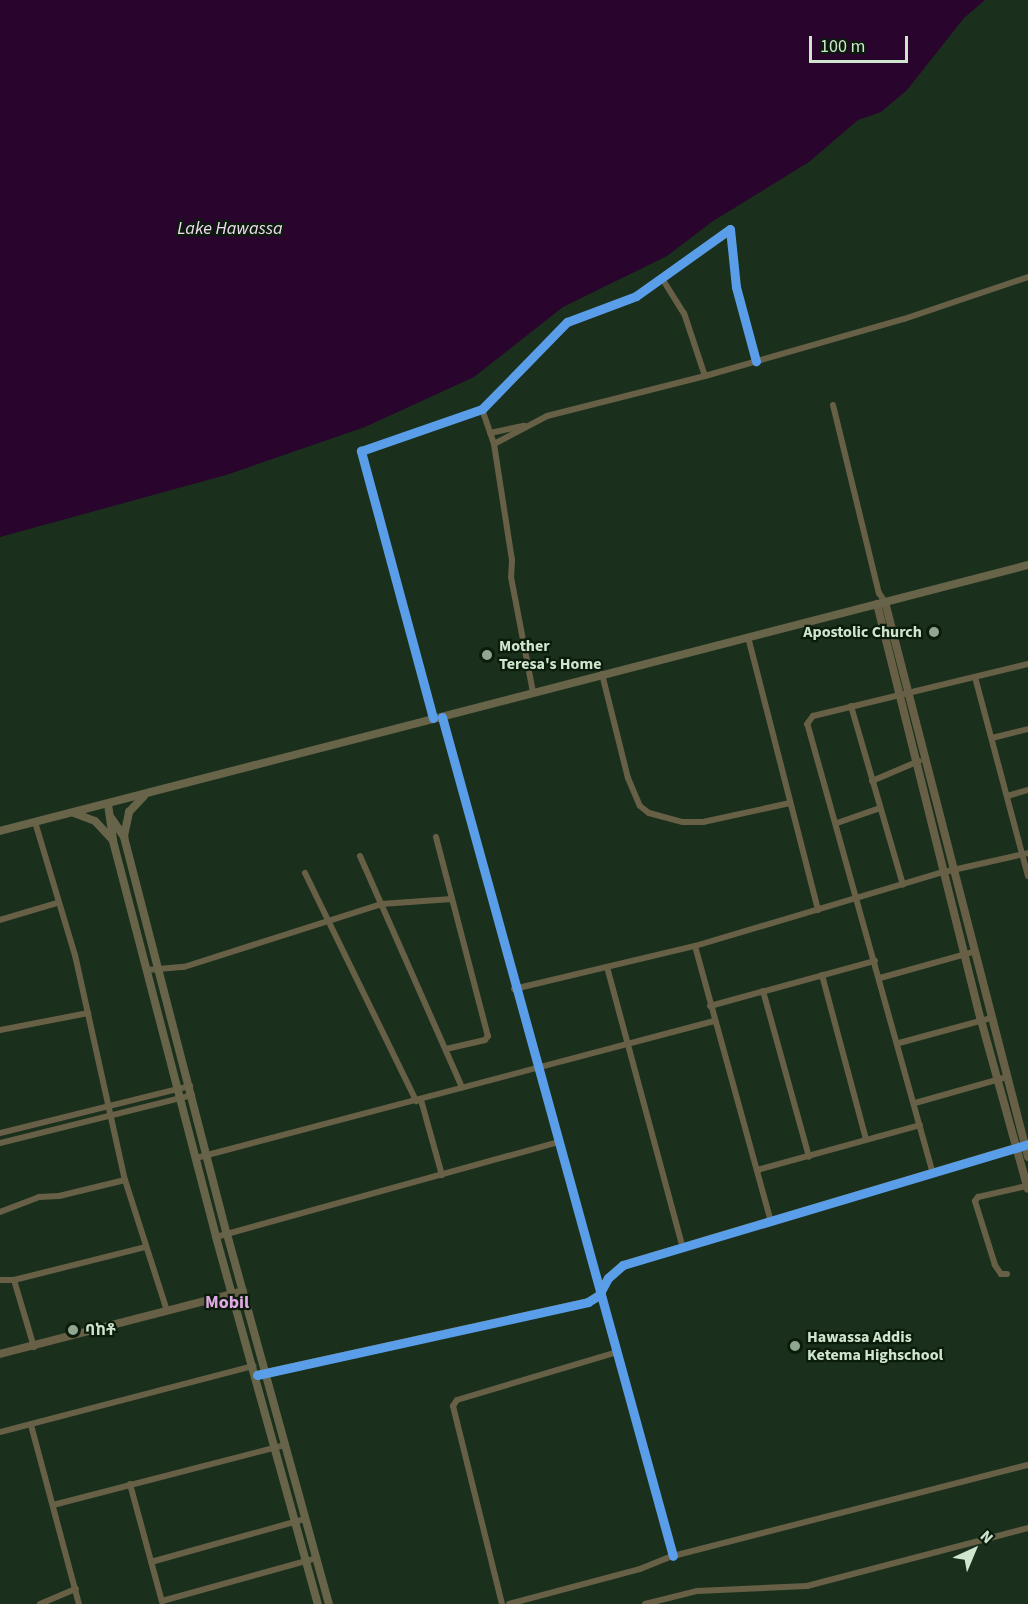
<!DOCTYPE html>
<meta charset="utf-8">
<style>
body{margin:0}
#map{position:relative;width:1028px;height:1604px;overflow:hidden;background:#1a301c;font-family:"Source Sans 3","Noto Sans Ethiopic",sans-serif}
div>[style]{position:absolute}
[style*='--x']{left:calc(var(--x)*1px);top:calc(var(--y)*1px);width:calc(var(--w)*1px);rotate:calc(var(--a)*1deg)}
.water>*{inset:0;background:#29042d}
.minor>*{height:6px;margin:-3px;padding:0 3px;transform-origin:3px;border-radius:3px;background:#676046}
.tertiary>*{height:8px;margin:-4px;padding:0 4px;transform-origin:4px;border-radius:4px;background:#676046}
.secondary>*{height:8px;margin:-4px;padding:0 4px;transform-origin:4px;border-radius:4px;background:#686449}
.cycleway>*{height:9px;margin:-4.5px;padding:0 4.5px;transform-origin:4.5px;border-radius:4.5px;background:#5a9eea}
.dots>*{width:16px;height:16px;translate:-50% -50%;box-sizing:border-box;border:3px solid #0b1c0c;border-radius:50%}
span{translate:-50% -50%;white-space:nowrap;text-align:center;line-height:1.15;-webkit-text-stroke:4.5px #0b1c0c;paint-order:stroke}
.poi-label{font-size:16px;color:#cfe5ce;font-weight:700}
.right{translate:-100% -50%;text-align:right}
.left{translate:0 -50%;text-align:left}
.water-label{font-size:18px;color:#f2dbf3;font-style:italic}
.neighbourhood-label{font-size:18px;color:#e1aae4;font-weight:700}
.north{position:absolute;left:944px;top:1520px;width:60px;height:60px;-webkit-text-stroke:4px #0b1c0c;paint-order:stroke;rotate:44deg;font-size:16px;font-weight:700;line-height:24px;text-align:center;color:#cfe5ce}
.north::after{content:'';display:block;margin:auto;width:21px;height:27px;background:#cfe5ce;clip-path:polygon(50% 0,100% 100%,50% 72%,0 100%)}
.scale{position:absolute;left:809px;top:36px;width:99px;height:27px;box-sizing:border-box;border:3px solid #cfe5ce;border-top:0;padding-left:8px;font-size:18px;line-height:21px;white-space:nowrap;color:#cfe5ce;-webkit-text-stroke:4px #0b1c0c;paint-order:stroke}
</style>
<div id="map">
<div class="water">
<div style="clip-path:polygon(0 0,985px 0,964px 18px,907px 90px,881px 112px,858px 120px,809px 162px,713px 221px,667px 256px,563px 307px,474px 377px,365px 427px,226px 475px,0 537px)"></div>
</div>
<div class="minor">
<div style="--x:663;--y:280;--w:39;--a:58"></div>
<div style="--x:684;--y:313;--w:66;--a:71.6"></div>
<div style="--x:833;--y:405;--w:194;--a:76.3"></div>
<div style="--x:879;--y:593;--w:11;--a:56"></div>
<div style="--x:482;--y:409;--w:37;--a:71"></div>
<div style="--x:494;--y:444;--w:117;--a:81.2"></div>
<div style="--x:512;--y:560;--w:17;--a:93"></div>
<div style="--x:511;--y:577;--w:117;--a:79.2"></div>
<div style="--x:490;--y:433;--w:35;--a:-12"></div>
<div style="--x:494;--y:444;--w:60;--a:-27.8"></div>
<div style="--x:547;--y:416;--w:163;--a:-14.2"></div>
<div style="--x:705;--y:376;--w:207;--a:-16"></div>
<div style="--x:904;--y:319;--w:131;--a:-18.7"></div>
<div style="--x:748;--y:637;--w:282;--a:75.6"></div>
<div style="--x:602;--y:674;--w:107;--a:76"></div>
<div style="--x:628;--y:778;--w:30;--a:67"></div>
<div style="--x:640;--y:806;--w:11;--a:38"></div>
<div style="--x:649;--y:813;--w:35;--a:15"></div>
<div style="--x:683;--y:822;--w:20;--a:0"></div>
<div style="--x:703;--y:822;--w:89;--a:-12.3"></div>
<div style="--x:975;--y:677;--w:206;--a:75.1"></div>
<div style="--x:851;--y:706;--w:186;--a:73.8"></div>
<div style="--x:442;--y:717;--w:870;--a:74.61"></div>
<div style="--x:433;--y:718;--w:277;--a:-105.1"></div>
<div style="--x:361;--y:451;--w:128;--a:-19.1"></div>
<div style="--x:482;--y:409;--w:122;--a:-45.7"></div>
<div style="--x:567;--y:322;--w:74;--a:-20.6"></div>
<div style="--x:636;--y:296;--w:115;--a:-35.5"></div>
<div style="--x:730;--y:229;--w:58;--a:84.1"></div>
<div style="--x:736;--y:287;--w:77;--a:74.9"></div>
<div style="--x:992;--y:738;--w:37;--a:-14"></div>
<div style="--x:872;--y:781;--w:51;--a:-23.1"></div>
<div style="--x:1007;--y:796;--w:22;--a:-16"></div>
<div style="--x:35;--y:822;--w:139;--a:73.3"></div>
<div style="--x:75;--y:955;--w:230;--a:77.5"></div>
<div style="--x:125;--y:1180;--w:138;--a:72.2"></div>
<div style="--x:837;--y:823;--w:46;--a:-19.2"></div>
<div style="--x:436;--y:837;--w:206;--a:75.4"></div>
<div style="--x:488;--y:1036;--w:5;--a:127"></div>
<div style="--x:485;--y:1040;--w:40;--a:167"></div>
<div style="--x:360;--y:856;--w:253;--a:66.2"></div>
<div style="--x:305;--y:873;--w:254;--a:64"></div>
<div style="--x:0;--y:920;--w:59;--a:-16.6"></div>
<div style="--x:695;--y:946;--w:286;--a:74.6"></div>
<div style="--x:607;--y:967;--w:288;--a:74.9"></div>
<div style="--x:147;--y:970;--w:37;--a:-5"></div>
<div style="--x:184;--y:967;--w:207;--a:-17.7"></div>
<div style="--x:381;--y:904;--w:71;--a:-4"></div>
<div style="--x:822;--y:975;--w:170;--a:75"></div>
<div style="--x:880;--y:978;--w:97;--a:-15.6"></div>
<div style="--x:514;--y:989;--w:186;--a:-13.4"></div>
<div style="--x:695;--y:946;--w:260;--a:-16.6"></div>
<div style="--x:944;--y:872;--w:86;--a:-12.7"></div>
<div style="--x:763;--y:991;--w:172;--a:74.5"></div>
<div style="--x:710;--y:1006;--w:171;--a:-15.3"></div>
<div style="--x:0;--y:1030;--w:90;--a:-10.9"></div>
<div style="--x:899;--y:1043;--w:95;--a:-15.2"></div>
<div style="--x:421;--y:1100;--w:78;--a:74.4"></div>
<div style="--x:915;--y:1103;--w:96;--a:-15.8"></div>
<div style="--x:0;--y:1133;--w:196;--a:-13.9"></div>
<div style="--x:0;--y:1143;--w:198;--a:-14"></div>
<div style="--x:196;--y:1158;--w:536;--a:-14.81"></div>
<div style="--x:757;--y:1170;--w:169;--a:-15.4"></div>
<div style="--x:933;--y:1174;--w:467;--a:-105.6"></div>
<div style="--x:807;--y:724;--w:10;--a:-53"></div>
<div style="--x:813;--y:716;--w:221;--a:-13.6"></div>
<div style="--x:0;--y:1212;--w:42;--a:-21"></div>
<div style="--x:39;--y:1197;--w:20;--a:-3"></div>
<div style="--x:59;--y:1196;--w:68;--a:-13.6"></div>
<div style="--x:216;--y:1237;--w:355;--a:-15.5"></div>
<div style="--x:1007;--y:1274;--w:6;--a:180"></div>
<div style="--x:1001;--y:1274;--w:11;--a:-124"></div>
<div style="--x:995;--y:1265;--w:67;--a:-107.4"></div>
<div style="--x:975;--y:1201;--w:5;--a:-53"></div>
<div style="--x:978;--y:1197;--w:50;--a:-12.7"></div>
<div style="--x:0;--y:1280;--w:14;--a:0"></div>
<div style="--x:14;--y:1280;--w:135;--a:-14.1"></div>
<div style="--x:14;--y:1280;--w:70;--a:73.4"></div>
<div style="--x:31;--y:1425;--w:185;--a:75"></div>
<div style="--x:0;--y:1432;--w:262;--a:-14.6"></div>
<div style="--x:130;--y:1484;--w:122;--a:74.8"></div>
<div style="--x:53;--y:1505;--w:240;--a:-14.5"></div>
<div style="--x:151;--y:1562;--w:160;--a:-15.6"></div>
<div style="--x:162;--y:1601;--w:161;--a:-15.5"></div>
<div style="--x:40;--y:1604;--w:39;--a:-23"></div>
<div style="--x:502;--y:1604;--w:204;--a:-103.9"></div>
<div style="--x:453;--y:1406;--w:7;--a:-56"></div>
<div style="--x:457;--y:1400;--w:167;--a:-16.7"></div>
<div style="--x:509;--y:1604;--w:136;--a:-15"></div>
<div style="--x:640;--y:1569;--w:35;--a:-22"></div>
<div style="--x:673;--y:1556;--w:366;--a:-14.4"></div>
<div style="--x:645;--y:1604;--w:54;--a:-14"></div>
<div style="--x:697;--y:1591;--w:110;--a:-2.6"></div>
<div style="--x:807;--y:1586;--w:228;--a:-14.7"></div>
</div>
<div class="tertiary">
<div style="--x:885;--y:602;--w:573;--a:75.55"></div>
<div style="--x:877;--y:604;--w:429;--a:76"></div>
<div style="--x:981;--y:1020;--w:175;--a:74.5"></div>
<div style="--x:0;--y:1354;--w:251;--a:-14.5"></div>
<div style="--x:257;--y:1375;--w:339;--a:-12.4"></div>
<div style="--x:588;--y:1302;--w:13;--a:-32"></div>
<div style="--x:599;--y:1295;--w:19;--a:-62"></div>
<div style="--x:608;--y:1278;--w:20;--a:-41"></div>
<div style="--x:623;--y:1265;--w:423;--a:-16.6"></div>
</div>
<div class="secondary">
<div style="--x:108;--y:804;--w:37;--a:82"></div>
<div style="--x:113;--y:841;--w:409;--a:75.4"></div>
<div style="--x:216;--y:1237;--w:381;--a:74.5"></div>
<div style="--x:74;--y:813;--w:22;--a:21"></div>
<div style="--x:95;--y:821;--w:25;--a:47"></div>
<div style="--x:112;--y:819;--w:22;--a:56"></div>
<div style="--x:124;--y:837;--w:410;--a:75.5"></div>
<div style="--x:227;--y:1234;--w:384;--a:74.6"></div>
<div style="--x:0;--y:831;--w:1062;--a:-14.51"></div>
<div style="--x:124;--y:836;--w:25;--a:-78"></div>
<div style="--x:129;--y:812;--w:22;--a:-47"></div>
</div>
<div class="cycleway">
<div style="--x:442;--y:717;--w:870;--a:74.61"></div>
<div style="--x:433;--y:718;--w:277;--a:-105.1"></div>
<div style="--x:361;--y:451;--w:128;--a:-19.1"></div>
<div style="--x:482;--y:409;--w:122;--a:-45.7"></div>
<div style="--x:567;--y:322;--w:74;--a:-20.6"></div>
<div style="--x:636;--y:296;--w:115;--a:-35.5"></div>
<div style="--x:730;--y:229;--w:58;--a:84.1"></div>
<div style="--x:736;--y:287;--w:77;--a:74.9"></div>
<div style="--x:257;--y:1375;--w:339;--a:-12.4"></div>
<div style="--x:588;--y:1302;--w:13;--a:-32"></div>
<div style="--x:599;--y:1295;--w:19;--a:-62"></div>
<div style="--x:608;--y:1278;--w:20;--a:-41"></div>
<div style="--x:623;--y:1265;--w:423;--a:-16.6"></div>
</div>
<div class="dots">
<div style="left:934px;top:632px;background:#90a690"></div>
<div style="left:487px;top:655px;background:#90a690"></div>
<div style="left:73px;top:1330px;background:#90a690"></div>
<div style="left:795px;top:1346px;background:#90a690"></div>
</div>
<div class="poi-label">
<span class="right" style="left:922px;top:632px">Apostolic Church</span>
<span class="left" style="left:499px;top:655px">Mother<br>Teresa's Home</span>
<span class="left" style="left:85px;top:1330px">ባከቶ</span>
<span class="left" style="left:807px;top:1346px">Hawassa Addis<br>Ketema Highschool</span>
</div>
<div class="water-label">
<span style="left:230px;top:229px">Lake Hawassa</span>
</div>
<div class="neighbourhood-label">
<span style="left:227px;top:1303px">Mobil</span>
</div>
<div class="north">N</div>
<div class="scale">100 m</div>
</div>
